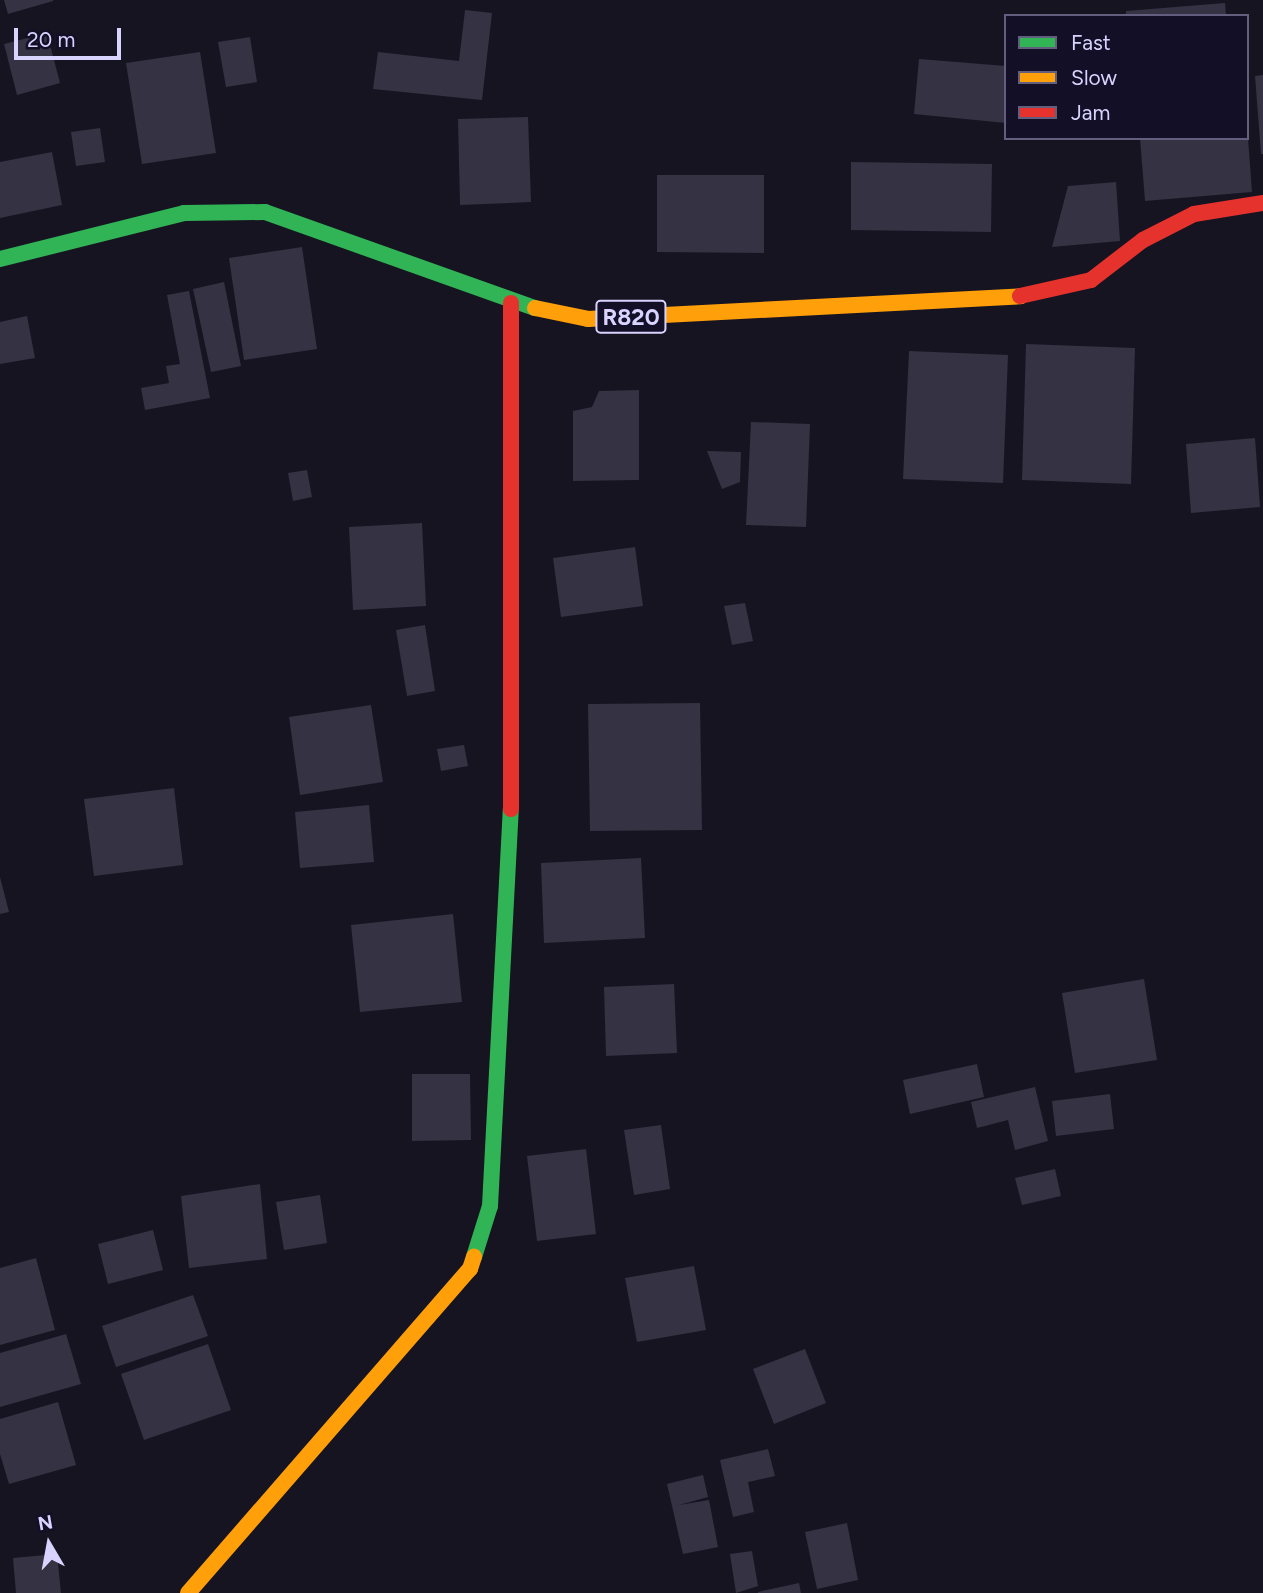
<!DOCTYPE html>
<style>
body{margin:0}
#map{position:relative;width:1263px;height:1593px;overflow:hidden;background:#161421;font-family:Figtree,sans-serif}
div>[style]{position:absolute}
[style*='--x']{left:calc(var(--x)*1px);top:calc(var(--y)*1px);width:calc(var(--w)*1px);rotate:calc(var(--a)*1deg)}
.building>*{inset:0;background:#343243}
.fast>*{height:16px;margin:-8px;padding:0 8px;transform-origin:8px;border-radius:8px;background:#30b455}
.slow>*{height:16px;margin:-8px;padding:0 8px;transform-origin:8px;border-radius:8px;background:#ff9f0a}
.jam>*{height:16px;margin:-8px;padding:0 8px;transform-origin:8px;border-radius:8px;background:#e5322d}
span{translate:-50% -50%;white-space:nowrap;text-align:center;line-height:1.15;-webkit-text-stroke:7px #130f26;paint-order:stroke}
.shield-label span{padding:2px 5px;background:#130f26;border:2px solid;border-radius:5px;-webkit-text-stroke-width:0}
.shield-label{font-size:23px;color:#d9d4ff;font-weight:700}
.legend{position:absolute;left:1004px;top:14px;width:245px;height:126px;box-sizing:border-box;background:#130f26;border:2px solid #625e7d;margin:0;padding:9px 12px;list-style:none;font-size:21px;color:#d9d4ff}
.legend li{display:flex;align-items:center;gap:14px;height:35px}
.legend b{width:35px;border:2px solid #625e7d}
.north{position:absolute;left:14px;top:1509px;width:70px;height:70px;-webkit-text-stroke:5px #130f26;paint-order:stroke;rotate:350deg;font-size:19px;font-weight:700;line-height:28px;text-align:center;color:#d9d4ff}
.north::after{content:'';display:block;margin:auto;width:24px;height:32px;background:#d9d4ff;clip-path:polygon(50% 0,100% 100%,50% 72%,0 100%)}
.scale{position:absolute;left:14px;top:28px;width:107px;height:32px;box-sizing:border-box;border:4px solid #d9d4ff;border-top:0;padding-left:9px;font-size:21px;line-height:24px;white-space:nowrap;color:#d9d4ff;-webkit-text-stroke:5px #130f26;paint-order:stroke}
</style>
<div id="map">
<div class="building">
<div style="clip-path:polygon(4px 0,53px 0,53px 1px,8px 14px)"></div>
<div style="clip-path:polygon(1225px 3px,1226px 16px,1126px 16px,1126px 11px)"></div>
<div style="clip-path:polygon(465px 10px,492px 13px,482px 100px,373px 89px,378px 52px,459px 61px)"></div>
<div style="clip-path:polygon(47px 33px,60px 83px,17px 95px,4px 44px)"></div>
<div style="clip-path:polygon(250px 37px,257px 82px,226px 87px,218px 42px)"></div>
<div style="clip-path:polygon(200px 52px,216px 153px,142px 164px,126px 63px)"></div>
<div style="clip-path:polygon(919px 59px,1006px 66px,1006px 123px,914px 114px)"></div>
<div style="clip-path:polygon(1263px 75px,1263px 154px,1261px 154px,1255px 76px)"></div>
<div style="clip-path:polygon(528px 117px,531px 202px,460px 205px,458px 119px)"></div>
<div style="clip-path:polygon(100px 128px,105px 162px,76px 166px,71px 132px)"></div>
<div style="clip-path:polygon(1140px 138px,1248px 138px,1252px 192px,1145px 201px)"></div>
<div style="clip-path:polygon(52px 152px,62px 205px,0 218px,0 162px)"></div>
<div style="clip-path:polygon(851px 162px,992px 164px,991px 232px,851px 230px)"></div>
<div style="clip-path:polygon(657px 175px,764px 175px,764px 253px,657px 252px)"></div>
<div style="clip-path:polygon(1116px 182px,1120px 241px,1052px 247px,1068px 186px)"></div>
<div style="clip-path:polygon(302px 247px,317px 349px,244px 360px,229px 258px)"></div>
<div style="clip-path:polygon(224px 282px,241px 366px,211px 372px,193px 289px)"></div>
<div style="clip-path:polygon(189px 291px,210px 398px,145px 410px,141px 388px,169px 383px,166px 366px,180px 364px,167px 295px)"></div>
<div style="clip-path:polygon(27px 316px,35px 358px,0 364px,0 322px)"></div>
<div style="clip-path:polygon(1026px 344px,1135px 348px,1131px 484px,1022px 480px)"></div>
<div style="clip-path:polygon(909px 351px,1008px 355px,1003px 483px,903px 479px)"></div>
<div style="clip-path:polygon(639px 390px,639px 480px,573px 481px,573px 411px,592px 407px,599px 391px)"></div>
<div style="clip-path:polygon(751px 422px,810px 424px,806px 527px,746px 525px)"></div>
<div style="clip-path:polygon(1255px 438px,1260px 507px,1191px 513px,1186px 444px)"></div>
<div style="clip-path:polygon(707px 451px,741px 452px,740px 482px,722px 489px)"></div>
<div style="clip-path:polygon(307px 470px,312px 497px,293px 501px,288px 473px)"></div>
<div style="clip-path:polygon(422px 523px,426px 606px,353px 610px,349px 527px)"></div>
<div style="clip-path:polygon(635px 547px,643px 606px,561px 617px,553px 558px)"></div>
<div style="clip-path:polygon(745px 603px,753px 641px,732px 645px,724px 606px)"></div>
<div style="clip-path:polygon(425px 625px,435px 691px,407px 696px,396px 630px)"></div>
<div style="clip-path:polygon(700px 703px,702px 830px,590px 831px,588px 704px)"></div>
<div style="clip-path:polygon(371px 705px,383px 782px,300px 795px,289px 717px)"></div>
<div style="clip-path:polygon(464px 745px,468px 766px,441px 771px,437px 749px)"></div>
<div style="clip-path:polygon(174px 788px,183px 865px,94px 876px,84px 799px)"></div>
<div style="clip-path:polygon(369px 805px,374px 862px,300px 868px,295px 812px)"></div>
<div style="clip-path:polygon(641px 858px,645px 938px,544px 943px,541px 863px)"></div>
<div style="clip-path:polygon(0 877px,9px 912px,0 914px)"></div>
<div style="clip-path:polygon(453px 914px,462px 1002px,360px 1012px,351px 925px)"></div>
<div style="clip-path:polygon(1144px 979px,1157px 1060px,1075px 1073px,1062px 993px)"></div>
<div style="clip-path:polygon(674px 984px,677px 1053px,606px 1056px,604px 987px)"></div>
<div style="clip-path:polygon(977px 1064px,984px 1097px,910px 1114px,903px 1080px)"></div>
<div style="clip-path:polygon(412px 1074px,470px 1074px,471px 1140px,412px 1141px)"></div>
<div style="clip-path:polygon(1035px 1087px,1048px 1141px,1015px 1150px,1008px 1120px,977px 1128px,971px 1102px)"></div>
<div style="clip-path:polygon(1110px 1094px,1114px 1129px,1056px 1136px,1052px 1101px)"></div>
<div style="clip-path:polygon(661px 1125px,670px 1189px,634px 1195px,624px 1130px)"></div>
<div style="clip-path:polygon(586px 1149px,596px 1234px,537px 1241px,527px 1156px)"></div>
<div style="clip-path:polygon(1055px 1169px,1061px 1196px,1022px 1205px,1015px 1178px)"></div>
<div style="clip-path:polygon(260px 1184px,267px 1259px,189px 1268px,181px 1196px)"></div>
<div style="clip-path:polygon(320px 1195px,327px 1243px,284px 1250px,276px 1202px)"></div>
<div style="clip-path:polygon(153px 1230px,163px 1270px,108px 1284px,98px 1244px)"></div>
<div style="clip-path:polygon(36px 1258px,55px 1330px,0 1345px,0 1268px)"></div>
<div style="clip-path:polygon(694px 1266px,706px 1330px,637px 1342px,625px 1278px)"></div>
<div style="clip-path:polygon(193px 1295px,208px 1336px,116px 1367px,102px 1326px)"></div>
<div style="clip-path:polygon(66px 1334px,81px 1384px,0 1407px,0 1353px)"></div>
<div style="clip-path:polygon(208px 1344px,231px 1410px,144px 1440px,121px 1374px)"></div>
<div style="clip-path:polygon(805px 1349px,826px 1403px,774px 1424px,753px 1369px)"></div>
<div style="clip-path:polygon(58px 1402px,76px 1465px,9px 1484px,0 1454px,0 1419px)"></div>
<div style="clip-path:polygon(768px 1449px,775px 1476px,748px 1482px,754px 1512px,733px 1517px,720px 1460px)"></div>
<div style="clip-path:polygon(703px 1475px,708px 1497px,679px 1505px,709px 1500px,718px 1547px,683px 1554px,667px 1484px)"></div>
<div style="clip-path:polygon(847px 1523px,858px 1580px,817px 1589px,805px 1532px)"></div>
<div style="clip-path:polygon(752px 1551px,758px 1586px,736px 1593px,730px 1554px)"></div>
<div style="clip-path:polygon(57px 1554px,61px 1593px,16px 1593px,13px 1558px)"></div>
<div style="clip-path:polygon(799px 1583px,801px 1593px,758px 1593px,758px 1592px)"></div>
</div>
<div class="fast">
<div style="--x:0;--y:259;--w:190;--a:-14"></div>
<div style="--x:184;--y:213;--w:81;--a:-0.7"></div>
<div style="--x:265;--y:212;--w:287;--a:19.6"></div>
<div style="--x:474;--y:1257;--w:53;--a:-72.6"></div>
<div style="--x:490;--y:1206;--w:398;--a:-87"></div>
</div>
<div class="slow">
<div style="--x:535;--y:308;--w:54;--a:11.7"></div>
<div style="--x:588;--y:319;--w:433;--a:-3"></div>
<div style="--x:188;--y:1593;--w:430;--a:-49"></div>
<div style="--x:470;--y:1269;--w:13;--a:-72"></div>
</div>
<div class="jam">
<div style="--x:1020;--y:296;--w:73;--a:-12.7"></div>
<div style="--x:1091;--y:280;--w:66;--a:-37.6"></div>
<div style="--x:1143;--y:240;--w:57;--a:-27"></div>
<div style="--x:1194;--y:214;--w:70;--a:-9.1"></div>
<div style="--x:511;--y:809;--w:506;--a:-90"></div>
</div>
<div class="shield-label">
<span style="left:631px;top:317px">R820</span>
</div>
<ul class="legend">
<li><b style="height:9px;background:#30b455"></b>Fast</li>
<li><b style="height:9px;background:#ff9f0a"></b>Slow</li>
<li><b style="height:9px;background:#e5322d"></b>Jam</li>
</ul>
<div class="north">N</div>
<div class="scale">20 m</div>
</div>
